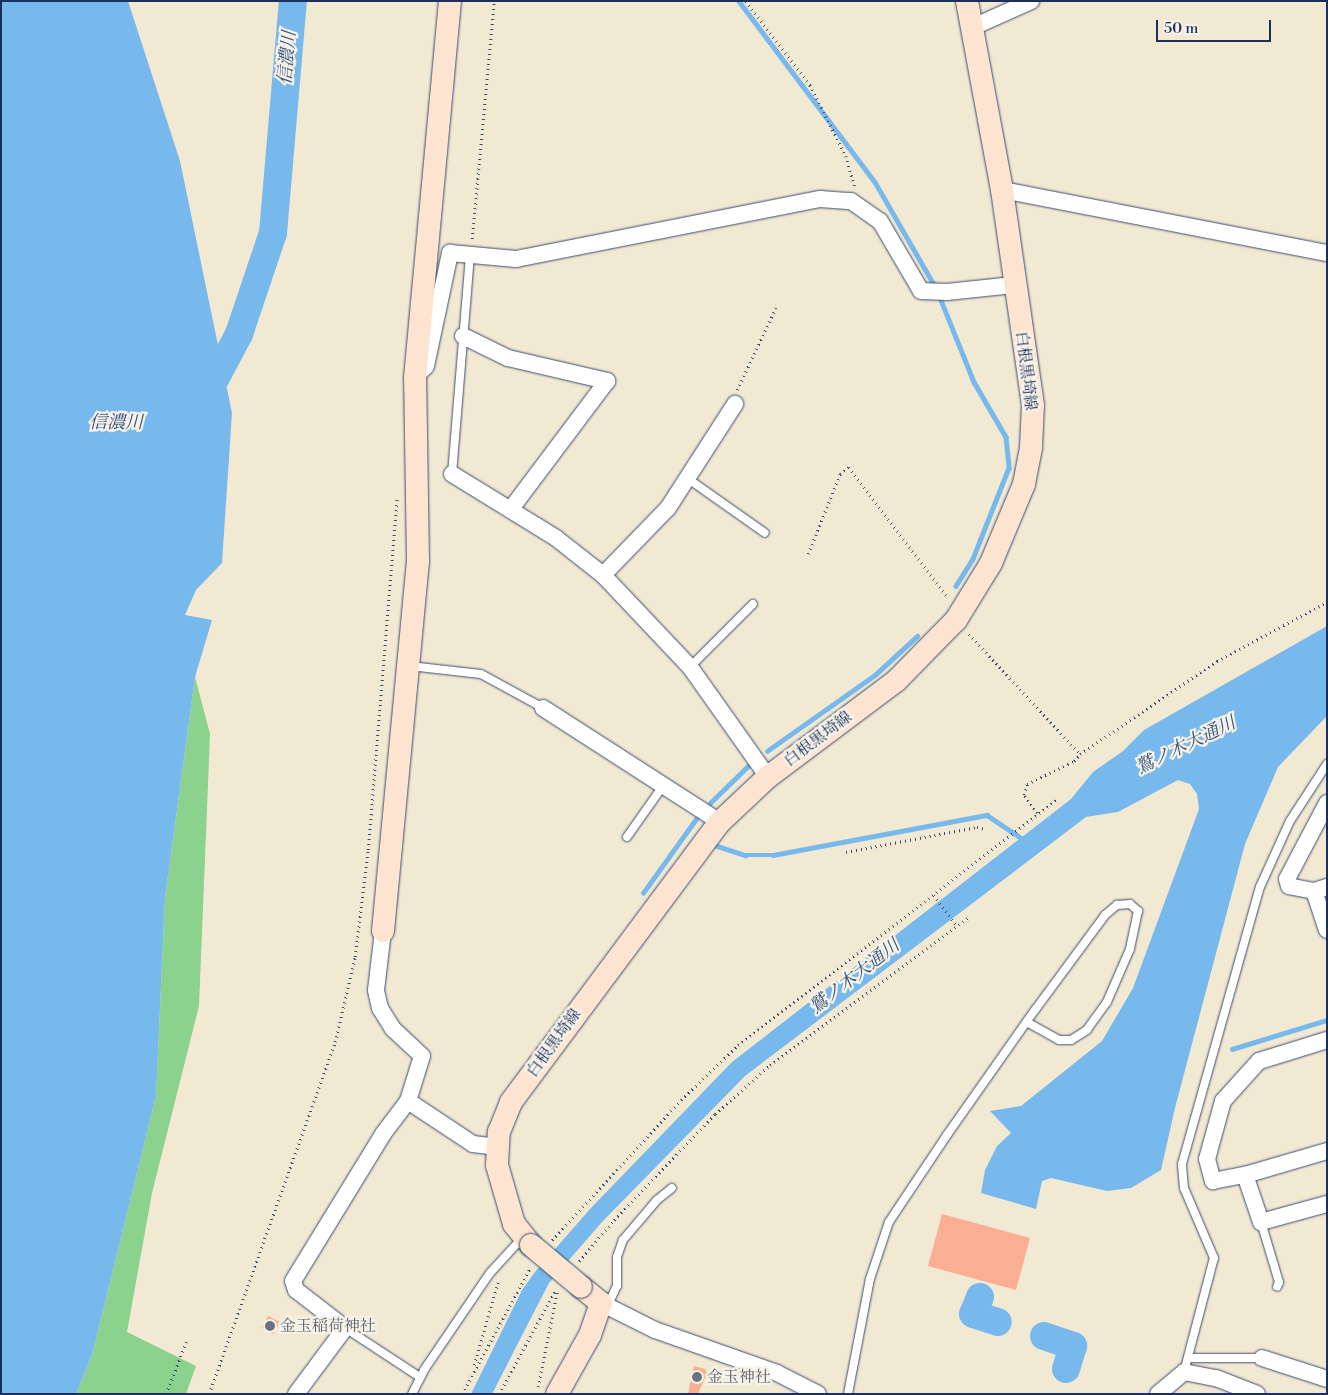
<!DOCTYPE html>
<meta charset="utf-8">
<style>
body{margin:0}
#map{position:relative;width:1328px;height:1395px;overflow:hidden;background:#f2e9d3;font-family:"Libre Bodoni","Noto Serif JP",serif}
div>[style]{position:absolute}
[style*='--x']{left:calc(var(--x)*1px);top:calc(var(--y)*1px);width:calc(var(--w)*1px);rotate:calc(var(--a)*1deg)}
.green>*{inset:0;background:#8ad28d}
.water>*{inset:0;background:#78b9ed}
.stream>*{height:4.5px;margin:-2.25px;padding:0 2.25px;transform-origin:2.25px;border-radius:2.25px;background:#78b9ed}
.river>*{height:28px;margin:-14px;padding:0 14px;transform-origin:14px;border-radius:14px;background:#78b9ed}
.building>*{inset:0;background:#faae94}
.path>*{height:2.5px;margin-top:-1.25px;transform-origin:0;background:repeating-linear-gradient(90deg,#3b4b70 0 1px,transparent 0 5px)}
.roads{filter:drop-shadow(0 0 1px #3b4b70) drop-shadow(0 0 1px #3b4b70)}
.lane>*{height:8px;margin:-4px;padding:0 4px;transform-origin:4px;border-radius:4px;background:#fff}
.street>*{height:16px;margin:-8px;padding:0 8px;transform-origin:8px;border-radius:8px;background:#fff}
.secondary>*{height:22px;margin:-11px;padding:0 11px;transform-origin:11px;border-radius:11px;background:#fde4d0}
.bridges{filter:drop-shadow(0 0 1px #3b4b70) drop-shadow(0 0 1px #3b4b70)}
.secondary-bridge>*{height:22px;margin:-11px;padding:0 11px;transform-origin:11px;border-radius:11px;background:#fde4d0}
.dots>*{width:14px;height:14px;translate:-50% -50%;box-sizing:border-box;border:2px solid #f7f3e8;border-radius:50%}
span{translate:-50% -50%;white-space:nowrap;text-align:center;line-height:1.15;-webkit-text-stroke:4.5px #f7f3e8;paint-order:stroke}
.street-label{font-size:16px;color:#1b2f5e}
.worship-label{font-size:16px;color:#5b616d}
.left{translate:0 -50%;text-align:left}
.water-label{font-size:18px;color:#325282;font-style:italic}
.frame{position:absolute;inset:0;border:2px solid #1b2f5e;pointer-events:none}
.scale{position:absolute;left:1156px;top:20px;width:115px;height:22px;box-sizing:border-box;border:2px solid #1b2f5e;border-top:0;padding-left:6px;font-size:15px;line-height:18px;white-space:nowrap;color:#1b2f5e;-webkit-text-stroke:4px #f7f3e8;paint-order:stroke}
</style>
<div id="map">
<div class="green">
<div style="clip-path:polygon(195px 677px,210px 734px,199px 1006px,152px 1193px,127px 1332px,196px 1366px,186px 1394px,76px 1394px,92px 1355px,156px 1096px,165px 898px)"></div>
</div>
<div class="water">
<div style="clip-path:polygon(1px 1px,128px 1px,180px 161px,232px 413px,222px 563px,196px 590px,185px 615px,212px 620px,195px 677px,165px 898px,156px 1096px,92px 1355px,76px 1394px,1px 1394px)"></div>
<div style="clip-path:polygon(1327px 626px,1327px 716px,1278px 767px,1245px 844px,1175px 1108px,1161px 1170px,1131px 1188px,1107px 1191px,1051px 1178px,1042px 1181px,1036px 1209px,981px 1193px,985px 1170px,997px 1146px,1011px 1133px,990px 1111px,1021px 1106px,1102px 1041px,1133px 988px,1199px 809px,1197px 794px,1190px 784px,1178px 780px,1118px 812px,1086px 817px,745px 1076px,602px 1222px,549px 1283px,492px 1394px,471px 1394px,522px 1290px,535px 1272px,590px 1209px,732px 1062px,1071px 799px,1093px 772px,1123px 751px,1144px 730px)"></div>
</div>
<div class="stream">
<div style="--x:739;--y:1;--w:226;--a:53.1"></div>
<div style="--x:875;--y:182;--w:122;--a:60.1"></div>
<div style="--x:939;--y:295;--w:94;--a:68.1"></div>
<div style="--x:974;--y:382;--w:64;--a:59.8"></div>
<div style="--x:1006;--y:437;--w:31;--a:84"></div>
<div style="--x:1009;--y:468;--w:98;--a:111.6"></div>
<div style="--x:973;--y:559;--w:32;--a:122"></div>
<div style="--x:767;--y:751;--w:133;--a:-35.2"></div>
<div style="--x:876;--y:674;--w:56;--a:-42.8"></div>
<div style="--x:710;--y:803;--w:53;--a:-44.2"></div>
<div style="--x:714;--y:845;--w:33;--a:18"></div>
<div style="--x:745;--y:855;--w:28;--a:0"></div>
<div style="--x:773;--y:855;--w:218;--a:-10.6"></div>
<div style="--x:987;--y:815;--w:45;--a:34"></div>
<div style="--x:643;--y:893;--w:91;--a:-54.4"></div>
<div style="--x:1232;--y:1049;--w:99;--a:-17"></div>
</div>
<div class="river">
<div style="--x:205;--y:398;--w:72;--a:-62"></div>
<div style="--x:239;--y:334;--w:107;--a:-71.4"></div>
<div style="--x:273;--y:233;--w:233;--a:-85.1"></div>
<div style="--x:980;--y:1297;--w:18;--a:112"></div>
<div style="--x:973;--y:1314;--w:26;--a:18"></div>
<div style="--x:1044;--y:1336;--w:31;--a:19"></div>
<div style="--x:1073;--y:1346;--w:24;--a:107"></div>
</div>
<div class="building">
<div style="clip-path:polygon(942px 1214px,1030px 1238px,1016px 1290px,928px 1266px)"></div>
<div style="clip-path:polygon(268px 1316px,280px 1322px,273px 1334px,262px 1328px)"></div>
<div style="clip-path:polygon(694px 1366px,705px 1369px,707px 1373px,698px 1394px,688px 1394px)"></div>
</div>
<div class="path">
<div style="--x:746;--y:1;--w:106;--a:52.7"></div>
<div style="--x:810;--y:85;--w:80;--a:63.1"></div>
<div style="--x:846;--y:156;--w:33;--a:74"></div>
<div style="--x:472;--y:239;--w:239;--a:-84.7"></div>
<div style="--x:737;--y:390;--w:92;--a:-64.8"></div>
<div style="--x:808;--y:554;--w:86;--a:-68.2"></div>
<div style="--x:840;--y:474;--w:11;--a:-38"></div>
<div style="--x:849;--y:467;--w:164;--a:52.9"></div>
<div style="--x:969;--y:634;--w:163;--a:47.2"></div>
<div style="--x:1037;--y:813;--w:22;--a:-126"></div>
<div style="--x:1024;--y:795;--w:11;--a:-75"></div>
<div style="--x:1027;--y:784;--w:52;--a:-26.1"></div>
<div style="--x:1074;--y:761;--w:9;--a:-49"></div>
<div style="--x:1080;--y:754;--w:166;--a:-34.2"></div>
<div style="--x:1217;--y:661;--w:125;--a:-28.2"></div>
<div style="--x:846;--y:852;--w:133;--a:-10.8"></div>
<div style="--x:977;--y:827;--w:8;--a:14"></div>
<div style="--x:934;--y:895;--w:39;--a:53"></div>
<div style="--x:552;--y:1240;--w:190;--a:-47.3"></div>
<div style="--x:681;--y:1100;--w:79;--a:-44"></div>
<div style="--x:738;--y:1045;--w:403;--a:-37.6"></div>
<div style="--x:579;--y:1261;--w:54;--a:-49.5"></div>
<div style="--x:614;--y:1220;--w:146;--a:-46.4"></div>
<div style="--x:715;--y:1114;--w:74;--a:-41.7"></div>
<div style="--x:770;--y:1065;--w:247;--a:-36.6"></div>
<div style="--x:474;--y:1365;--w:86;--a:-73.9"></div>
<div style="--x:538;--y:1387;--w:97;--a:-78.7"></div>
<div style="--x:166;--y:1394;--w:56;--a:-69"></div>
<div style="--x:209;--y:1394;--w:374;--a:-70.3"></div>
<div style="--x:335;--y:1042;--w:87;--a:-76.8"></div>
<div style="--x:355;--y:957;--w:108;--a:-83.1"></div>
<div style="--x:368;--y:850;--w:352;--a:-85.3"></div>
<div style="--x:462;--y:1394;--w:143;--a:-61.6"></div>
<div style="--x:499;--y:1394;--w:119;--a:-61.5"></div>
</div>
<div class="roads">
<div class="lane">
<div style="--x:452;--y:474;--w:220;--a:-85.3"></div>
<div style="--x:687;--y:478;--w:95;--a:35.2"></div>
<div style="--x:410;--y:666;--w:71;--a:6.4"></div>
<div style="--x:481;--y:674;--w:71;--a:28.7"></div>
<div style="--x:690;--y:667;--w:89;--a:-45"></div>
<div style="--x:627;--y:837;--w:62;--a:-54.8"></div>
<div style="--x:1261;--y:1222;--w:63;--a:73.3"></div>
<div style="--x:1279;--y:1282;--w:5;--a:112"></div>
<div style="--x:607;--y:1307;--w:23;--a:-65"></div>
<div style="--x:617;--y:1286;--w:29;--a:-90"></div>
<div style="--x:617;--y:1257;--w:18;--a:-71"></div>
<div style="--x:623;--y:1240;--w:52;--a:-49.6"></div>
<div style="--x:657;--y:1200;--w:19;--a:-39"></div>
<div style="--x:345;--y:1328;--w:90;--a:33.2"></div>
<div style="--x:1189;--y:1358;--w:73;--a:0"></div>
<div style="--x:1184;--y:1372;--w:118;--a:-75.3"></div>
<div style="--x:1214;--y:1258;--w:76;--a:-113.2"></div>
<div style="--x:1184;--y:1188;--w:24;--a:-95"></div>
<div style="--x:1182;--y:1164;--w:288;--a:-74.3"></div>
<div style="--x:1260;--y:887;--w:72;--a:-65.6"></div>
<div style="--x:1290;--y:821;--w:68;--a:-57"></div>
<div style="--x:412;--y:1394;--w:27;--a:-63"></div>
<div style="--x:424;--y:1370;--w:117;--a:-55.8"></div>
<div style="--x:490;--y:1273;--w:49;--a:-47.5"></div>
<div style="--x:848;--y:1394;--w:117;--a:-79.2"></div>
<div style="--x:870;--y:1279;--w:60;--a:-71.6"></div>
<div style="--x:889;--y:1222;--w:105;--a:-56.3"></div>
<div style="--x:947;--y:1135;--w:153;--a:-54.9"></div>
<div style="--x:1035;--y:1010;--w:118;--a:-53.6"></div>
<div style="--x:1105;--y:915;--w:16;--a:-40"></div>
<div style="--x:1117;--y:905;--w:13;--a:-4"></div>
<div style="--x:1130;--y:904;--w:11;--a:41"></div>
<div style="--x:1138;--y:911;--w:39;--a:102"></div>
<div style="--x:1130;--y:949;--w:58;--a:113.5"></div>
<div style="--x:1107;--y:1002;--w:34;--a:126"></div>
<div style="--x:1087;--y:1030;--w:19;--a:148"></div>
<div style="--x:1071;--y:1040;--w:12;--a:180"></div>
<div style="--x:1059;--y:1040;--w:37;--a:-151"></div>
</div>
<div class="street">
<div style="--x:971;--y:28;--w:66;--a:-24.2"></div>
<div style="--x:1002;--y:190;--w:331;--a:11"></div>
<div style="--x:463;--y:336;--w:50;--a:26.1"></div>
<div style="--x:508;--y:358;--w:102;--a:13.1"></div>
<div style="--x:607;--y:381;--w:161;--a:126.9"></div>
<div style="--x:421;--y:371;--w:7;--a:-45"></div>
<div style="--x:426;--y:366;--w:116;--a:-78"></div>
<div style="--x:450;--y:253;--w:66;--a:5.2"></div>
<div style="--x:516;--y:259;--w:310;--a:-11.2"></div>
<div style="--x:820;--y:199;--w:31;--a:4"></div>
<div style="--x:851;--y:201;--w:35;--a:35"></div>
<div style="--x:880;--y:221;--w:81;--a:59.6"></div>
<div style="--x:921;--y:291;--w:26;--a:2"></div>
<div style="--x:947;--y:292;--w:67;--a:-6"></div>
<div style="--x:452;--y:474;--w:122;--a:31.6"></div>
<div style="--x:556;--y:538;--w:60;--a:38.2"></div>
<div style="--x:603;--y:575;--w:127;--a:46.6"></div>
<div style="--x:690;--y:667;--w:135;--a:54.7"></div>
<div style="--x:603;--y:575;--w:93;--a:-45.9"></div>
<div style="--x:668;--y:508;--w:124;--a:-57.2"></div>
<div style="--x:543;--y:708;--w:211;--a:32.8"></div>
<div style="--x:1327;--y:887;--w:14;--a:163"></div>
<div style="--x:1314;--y:891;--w:41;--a:71.6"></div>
<div style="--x:1314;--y:891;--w:25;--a:-169"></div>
<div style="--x:1289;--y:886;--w:7;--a:-106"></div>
<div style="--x:1287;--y:879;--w:86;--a:-62.2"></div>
<div style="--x:1327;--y:1040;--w:71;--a:162.8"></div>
<div style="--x:1259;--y:1061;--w:54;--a:132"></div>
<div style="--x:1223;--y:1101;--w:60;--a:105.4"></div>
<div style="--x:1207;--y:1159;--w:23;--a:75"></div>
<div style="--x:1213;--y:1181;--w:33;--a:-11"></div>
<div style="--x:1245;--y:1175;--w:85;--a:-16.3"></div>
<div style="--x:408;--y:1101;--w:78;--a:33.5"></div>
<div style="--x:473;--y:1144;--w:23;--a:7"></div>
<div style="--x:1245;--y:1175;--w:50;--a:71.2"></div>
<div style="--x:1261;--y:1222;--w:68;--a:-15.3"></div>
<div style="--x:601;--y:1303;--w:60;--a:26.6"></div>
<div style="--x:655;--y:1330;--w:129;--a:19.4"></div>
<div style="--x:777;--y:1373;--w:46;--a:27.1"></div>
<div style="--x:1262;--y:1358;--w:68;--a:17.9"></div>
<div style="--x:296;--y:1394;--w:82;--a:-53.4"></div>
<div style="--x:345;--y:1328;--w:62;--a:-142.2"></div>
<div style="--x:296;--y:1290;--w:9;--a:-108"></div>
<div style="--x:293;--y:1281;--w:172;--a:-58.5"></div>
<div style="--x:383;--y:1134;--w:41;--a:-52.9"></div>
<div style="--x:408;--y:1101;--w:47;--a:-72.7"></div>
<div style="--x:422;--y:1056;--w:40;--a:-137"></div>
<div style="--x:393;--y:1029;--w:25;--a:-122"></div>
<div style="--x:380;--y:1008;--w:18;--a:-103"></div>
<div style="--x:376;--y:990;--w:59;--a:-83.2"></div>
<div style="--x:1158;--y:1394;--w:34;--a:-40"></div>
<div style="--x:1184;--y:1372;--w:33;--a:11"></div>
<div style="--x:1216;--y:1378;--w:44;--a:21.3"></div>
</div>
<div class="secondary">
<div style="--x:383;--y:931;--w:371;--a:-84.6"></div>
<div style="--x:418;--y:562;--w:184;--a:-90.9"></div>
<div style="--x:415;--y:378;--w:379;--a:-84.7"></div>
<div style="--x:531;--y:1245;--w:27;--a:-129"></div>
<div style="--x:514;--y:1224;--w:61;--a:-106.1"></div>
<div style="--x:497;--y:1165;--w:33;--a:-87"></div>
<div style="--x:499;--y:1132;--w:32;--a:-68"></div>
<div style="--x:511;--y:1102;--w:349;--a:-53.3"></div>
<div style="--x:720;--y:822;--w:66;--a:-43.2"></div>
<div style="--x:768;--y:777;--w:160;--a:-36.9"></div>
<div style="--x:896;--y:681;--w:86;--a:-45.5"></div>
<div style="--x:956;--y:620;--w:67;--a:-58.4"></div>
<div style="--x:991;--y:563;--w:86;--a:-67.3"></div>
<div style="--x:1024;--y:484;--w:38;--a:-79"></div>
<div style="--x:1031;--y:447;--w:42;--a:-87.3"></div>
<div style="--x:1033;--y:405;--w:217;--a:-98.2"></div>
<div style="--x:1002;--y:190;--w:192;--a:-100.5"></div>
<div style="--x:557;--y:1394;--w:68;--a:-60.8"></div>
<div style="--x:590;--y:1335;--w:34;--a:-71"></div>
<div style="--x:601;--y:1303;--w:26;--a:-141"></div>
</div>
</div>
<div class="bridges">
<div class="secondary-bridge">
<div style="--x:531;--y:1245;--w:65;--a:40"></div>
</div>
</div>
<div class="dots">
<div style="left:270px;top:1326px;background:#6b7280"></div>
<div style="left:697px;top:1377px;background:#6b7280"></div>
</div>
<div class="street-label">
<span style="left:1026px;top:371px;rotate:83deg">白根黒埼線</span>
<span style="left:818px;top:739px;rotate:-37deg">白根黒埼線</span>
<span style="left:554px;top:1043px;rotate:-54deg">白根黒埼線</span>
</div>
<div class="worship-label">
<span class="left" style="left:280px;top:1326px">金玉稲荷神社</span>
<span class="left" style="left:707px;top:1377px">金玉神社</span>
</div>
<div class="water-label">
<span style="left:288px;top:58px;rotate:-85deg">信濃川</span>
<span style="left:116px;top:423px">信濃川</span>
<span style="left:1186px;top:746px;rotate:-26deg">鷲ノ木大通川</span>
<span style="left:855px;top:977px;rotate:-38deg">鷲ノ木大通川</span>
</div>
<div class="frame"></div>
<div class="scale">50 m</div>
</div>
